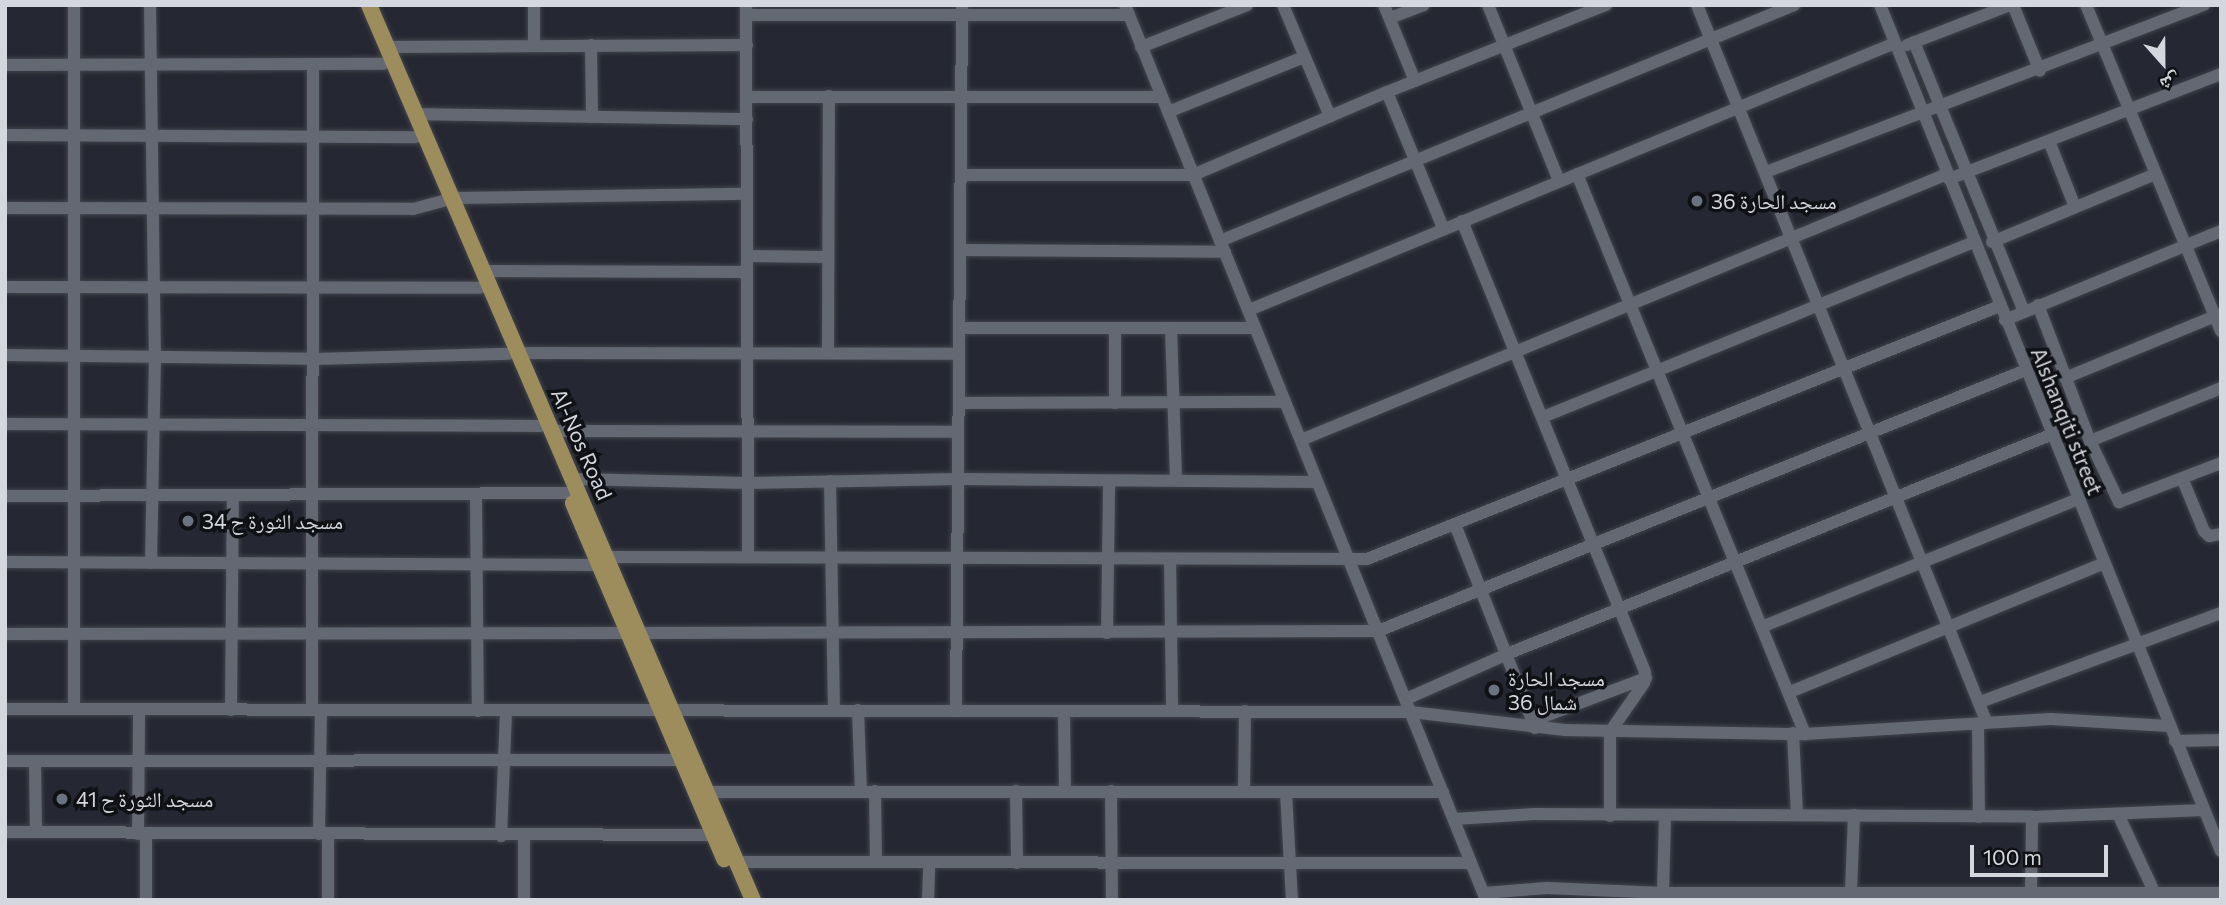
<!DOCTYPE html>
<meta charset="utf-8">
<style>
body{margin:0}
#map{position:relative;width:2226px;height:905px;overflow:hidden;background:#252832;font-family:Commissioner,"Noto Naskh Arabic",sans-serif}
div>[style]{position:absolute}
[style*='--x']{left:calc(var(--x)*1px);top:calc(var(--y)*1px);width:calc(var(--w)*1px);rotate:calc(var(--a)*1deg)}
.roads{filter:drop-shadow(0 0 2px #42444c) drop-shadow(0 0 2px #42444c)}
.minor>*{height:12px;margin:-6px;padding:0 6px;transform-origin:6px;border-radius:6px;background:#646873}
.major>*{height:16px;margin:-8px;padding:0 8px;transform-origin:8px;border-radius:8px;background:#9e8d5c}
.dots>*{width:19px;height:19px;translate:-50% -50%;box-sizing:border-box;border:4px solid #0f1115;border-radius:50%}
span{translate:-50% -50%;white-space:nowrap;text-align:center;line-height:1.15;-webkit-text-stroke:7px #0f1115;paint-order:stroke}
.poi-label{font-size:21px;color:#d5d7de}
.left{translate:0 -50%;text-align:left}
.street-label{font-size:21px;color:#d5d7de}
.frame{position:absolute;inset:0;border:7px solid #d5d7de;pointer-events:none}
.north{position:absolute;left:2128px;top:28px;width:70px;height:70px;-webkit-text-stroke:5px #0f1115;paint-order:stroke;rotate:159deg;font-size:19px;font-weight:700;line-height:28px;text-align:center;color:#d5d7de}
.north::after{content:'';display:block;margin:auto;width:24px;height:32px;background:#d5d7de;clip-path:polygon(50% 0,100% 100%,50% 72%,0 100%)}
.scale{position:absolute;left:1970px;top:845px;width:138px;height:32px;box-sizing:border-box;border:4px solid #d5d7de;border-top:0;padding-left:9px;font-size:21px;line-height:24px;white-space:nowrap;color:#d5d7de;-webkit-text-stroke:5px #0f1115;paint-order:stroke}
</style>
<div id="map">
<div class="roads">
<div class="minor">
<div style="--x:150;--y:5;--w:350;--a:89.2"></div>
<div style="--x:155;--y:355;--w:208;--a:91.1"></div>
<div style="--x:746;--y:5;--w:549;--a:89.79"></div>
<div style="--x:1125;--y:5;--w:965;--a:68.03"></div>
<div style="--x:1283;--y:5;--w:121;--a:67.1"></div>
<div style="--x:1384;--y:5;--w:82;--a:67.8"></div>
<div style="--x:1488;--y:5;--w:190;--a:68"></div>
<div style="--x:1697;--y:5;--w:774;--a:68.01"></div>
<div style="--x:1880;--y:5;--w:912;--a:68.05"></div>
<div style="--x:2013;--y:5;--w:71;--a:67.8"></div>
<div style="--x:2086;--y:5;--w:353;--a:67.5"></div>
<div style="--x:746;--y:15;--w:383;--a:0"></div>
<div style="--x:1390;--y:18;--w:36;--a:-21"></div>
<div style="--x:1914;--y:42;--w:291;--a:67.8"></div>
<div style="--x:534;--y:45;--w:40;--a:-90"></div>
<div style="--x:591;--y:45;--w:72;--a:89.2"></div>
<div style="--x:1907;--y:45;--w:110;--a:-21.2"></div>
<div style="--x:387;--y:47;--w:360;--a:-0.3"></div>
<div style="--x:1141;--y:47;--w:114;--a:-21.6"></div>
<div style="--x:5;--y:65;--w:379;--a:-0.2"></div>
<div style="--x:1387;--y:92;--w:147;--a:67.6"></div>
<div style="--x:747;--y:97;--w:415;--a:0"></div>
<div style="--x:1168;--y:112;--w:147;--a:-22"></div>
<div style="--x:415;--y:114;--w:332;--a:0.9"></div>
<div style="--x:5;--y:135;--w:410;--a:0.3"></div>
<div style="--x:2049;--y:141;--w:71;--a:68.5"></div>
<div style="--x:1766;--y:172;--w:469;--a:-20.9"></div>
<div style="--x:1577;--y:174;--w:605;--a:67.85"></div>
<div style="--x:961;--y:175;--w:232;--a:0"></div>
<div style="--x:1193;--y:175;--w:211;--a:-23.2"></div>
<div style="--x:1387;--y:92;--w:236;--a:-21.7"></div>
<div style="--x:1949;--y:179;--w:292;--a:-21.1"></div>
<div style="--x:451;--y:198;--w:296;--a:-0.8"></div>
<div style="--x:5;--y:208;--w:408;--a:0.1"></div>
<div style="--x:413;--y:209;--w:31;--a:-15"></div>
<div style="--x:1462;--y:221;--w:487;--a:67.9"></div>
<div style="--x:1645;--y:672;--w:11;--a:95"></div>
<div style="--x:1644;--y:683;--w:60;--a:124.8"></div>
<div style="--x:1610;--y:732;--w:84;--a:90"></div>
<div style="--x:1220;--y:241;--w:621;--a:-22.35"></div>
<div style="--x:1992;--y:242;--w:177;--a:-22.6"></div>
<div style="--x:960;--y:250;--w:265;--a:0.4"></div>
<div style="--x:747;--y:256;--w:80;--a:0.7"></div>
<div style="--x:484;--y:271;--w:263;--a:0.2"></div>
<div style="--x:5;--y:287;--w:475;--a:0.1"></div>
<div style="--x:2038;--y:305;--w:146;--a:69.1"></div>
<div style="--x:2090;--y:441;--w:68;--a:64.6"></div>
<div style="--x:2119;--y:502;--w:109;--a:-20.9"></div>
<div style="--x:1249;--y:310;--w:699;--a:-22.46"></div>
<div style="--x:2005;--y:320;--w:234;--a:-22.4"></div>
<div style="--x:959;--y:328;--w:296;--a:0"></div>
<div style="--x:1171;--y:328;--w:152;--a:88.1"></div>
<div style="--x:828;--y:352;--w:256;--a:-89.8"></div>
<div style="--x:519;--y:353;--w:440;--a:0.1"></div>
<div style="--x:5;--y:355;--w:308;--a:0.7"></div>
<div style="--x:313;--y:359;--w:196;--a:-1.5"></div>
<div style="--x:2065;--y:378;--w:168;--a:-22.4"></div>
<div style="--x:960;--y:403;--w:325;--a:-0.2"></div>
<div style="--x:1115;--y:403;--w:74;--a:-90"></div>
<div style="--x:1543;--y:417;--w:465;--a:-22.1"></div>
<div style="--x:5;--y:424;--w:535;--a:0.21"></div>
<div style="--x:553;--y:431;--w:405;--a:0.1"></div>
<div style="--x:1301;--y:440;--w:699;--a:-22.38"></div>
<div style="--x:2090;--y:441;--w:141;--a:-22"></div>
<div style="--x:2182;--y:478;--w:57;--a:67.5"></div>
<div style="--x:2204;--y:531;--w:7;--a:45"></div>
<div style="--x:2209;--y:536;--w:12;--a:-9"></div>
<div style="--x:574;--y:479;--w:174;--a:1.3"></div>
<div style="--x:748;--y:483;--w:211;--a:-1.1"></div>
<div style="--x:959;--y:479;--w:358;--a:0.5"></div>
<div style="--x:830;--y:481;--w:229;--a:89"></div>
<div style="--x:5;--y:496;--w:564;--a:-0.3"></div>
<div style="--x:476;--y:496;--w:215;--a:89.5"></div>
<div style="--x:1456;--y:527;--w:216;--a:68.5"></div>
<div style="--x:609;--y:557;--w:758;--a:0.15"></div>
<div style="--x:1367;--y:559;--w:682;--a:-21.79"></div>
<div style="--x:1170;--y:559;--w:152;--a:89.2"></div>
<div style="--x:5;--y:562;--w:594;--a:0.29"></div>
<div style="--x:1764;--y:626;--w:340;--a:-22"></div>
<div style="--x:641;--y:633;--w:737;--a:-0.16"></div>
<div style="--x:1378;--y:631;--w:699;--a:-21.94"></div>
<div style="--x:1107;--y:633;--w:152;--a:-89.2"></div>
<div style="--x:5;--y:634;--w:623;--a:-0.09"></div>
<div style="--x:1790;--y:692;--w:339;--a:-22.3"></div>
<div style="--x:1406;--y:699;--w:111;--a:-24"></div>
<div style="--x:1507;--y:654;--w:589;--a:-21.95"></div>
<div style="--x:1980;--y:702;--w:257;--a:-20.3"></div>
<div style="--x:5;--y:709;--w:1406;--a:0.12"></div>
<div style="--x:1411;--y:712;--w:155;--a:6.7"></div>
<div style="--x:1565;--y:730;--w:240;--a:1"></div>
<div style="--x:1805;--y:734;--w:246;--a:-3.5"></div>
<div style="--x:2051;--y:719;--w:118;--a:3.4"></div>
<div style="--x:74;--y:709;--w:704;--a:-90"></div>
<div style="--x:231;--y:710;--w:213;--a:-89.5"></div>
<div style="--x:312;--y:710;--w:644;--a:-89.91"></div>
<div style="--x:858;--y:710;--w:81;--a:87.9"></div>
<div style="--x:956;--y:711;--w:706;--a:-89.51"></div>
<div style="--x:1064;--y:711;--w:81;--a:89.3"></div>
<div style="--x:1532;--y:721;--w:122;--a:-20.7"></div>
<div style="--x:1978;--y:725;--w:92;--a:89.4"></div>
<div style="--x:1793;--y:733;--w:81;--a:87.2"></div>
<div style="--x:2175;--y:741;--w:46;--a:-1.2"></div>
<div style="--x:5;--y:761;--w:677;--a:-0.08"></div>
<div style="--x:35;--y:761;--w:70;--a:89.2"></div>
<div style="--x:875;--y:791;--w:71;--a:89.2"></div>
<div style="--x:1016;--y:791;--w:72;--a:89.2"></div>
<div style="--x:1111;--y:791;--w:109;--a:89.5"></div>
<div style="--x:707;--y:792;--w:736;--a:0"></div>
<div style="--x:1244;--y:792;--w:81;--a:-89.3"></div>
<div style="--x:1286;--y:793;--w:107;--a:86.8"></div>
<div style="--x:2118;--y:814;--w:90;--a:65.1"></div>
<div style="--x:1454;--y:819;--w:81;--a:-3.5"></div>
<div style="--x:1535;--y:814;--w:497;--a:0.3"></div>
<div style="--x:2032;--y:817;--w:172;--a:-2.3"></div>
<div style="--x:5;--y:832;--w:708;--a:0.24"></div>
<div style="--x:138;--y:834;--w:124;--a:-89.5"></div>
<div style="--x:319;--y:834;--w:124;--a:-89.1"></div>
<div style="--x:501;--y:836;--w:124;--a:-87.7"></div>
<div style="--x:737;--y:862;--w:734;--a:0.08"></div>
<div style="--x:1851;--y:891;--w:76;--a:-87.7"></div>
<div style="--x:2031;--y:892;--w:75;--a:-89.2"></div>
<div style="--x:1484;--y:893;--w:63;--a:-4.5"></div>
<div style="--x:1547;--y:888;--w:116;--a:2.5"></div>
<div style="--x:1663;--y:893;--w:558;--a:0"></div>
<div style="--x:1663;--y:893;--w:76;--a:-88.5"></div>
<div style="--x:146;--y:900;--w:65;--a:-90"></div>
<div style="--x:328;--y:900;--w:66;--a:-90"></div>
<div style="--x:524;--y:900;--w:64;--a:-90"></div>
<div style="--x:928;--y:900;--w:37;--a:-88"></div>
</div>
<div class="major">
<div style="--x:369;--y:5;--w:974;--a:66.78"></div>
<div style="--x:573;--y:503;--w:387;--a:67"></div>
</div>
</div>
<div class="dots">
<div style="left:1697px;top:201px;background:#6b7280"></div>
<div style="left:188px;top:521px;background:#6b7280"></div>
<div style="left:1494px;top:690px;background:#6b7280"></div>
<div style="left:62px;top:799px;background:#6b7280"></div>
</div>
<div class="poi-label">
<span class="left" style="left:1711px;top:201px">مسجد الحارة 36</span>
<span class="left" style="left:202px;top:521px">مسجد الثورة ح 34</span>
<span class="left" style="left:1508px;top:690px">مسجد الحارة<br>36 شمال</span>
<span class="left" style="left:76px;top:799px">مسجد الثورة ح 41</span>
</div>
<div class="street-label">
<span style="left:2067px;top:421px;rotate:68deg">Alshanqiti street</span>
<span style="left:582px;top:444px;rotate:66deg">Al-Nos Road</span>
</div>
<div class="frame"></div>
<div class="north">ش</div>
<div class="scale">100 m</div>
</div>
